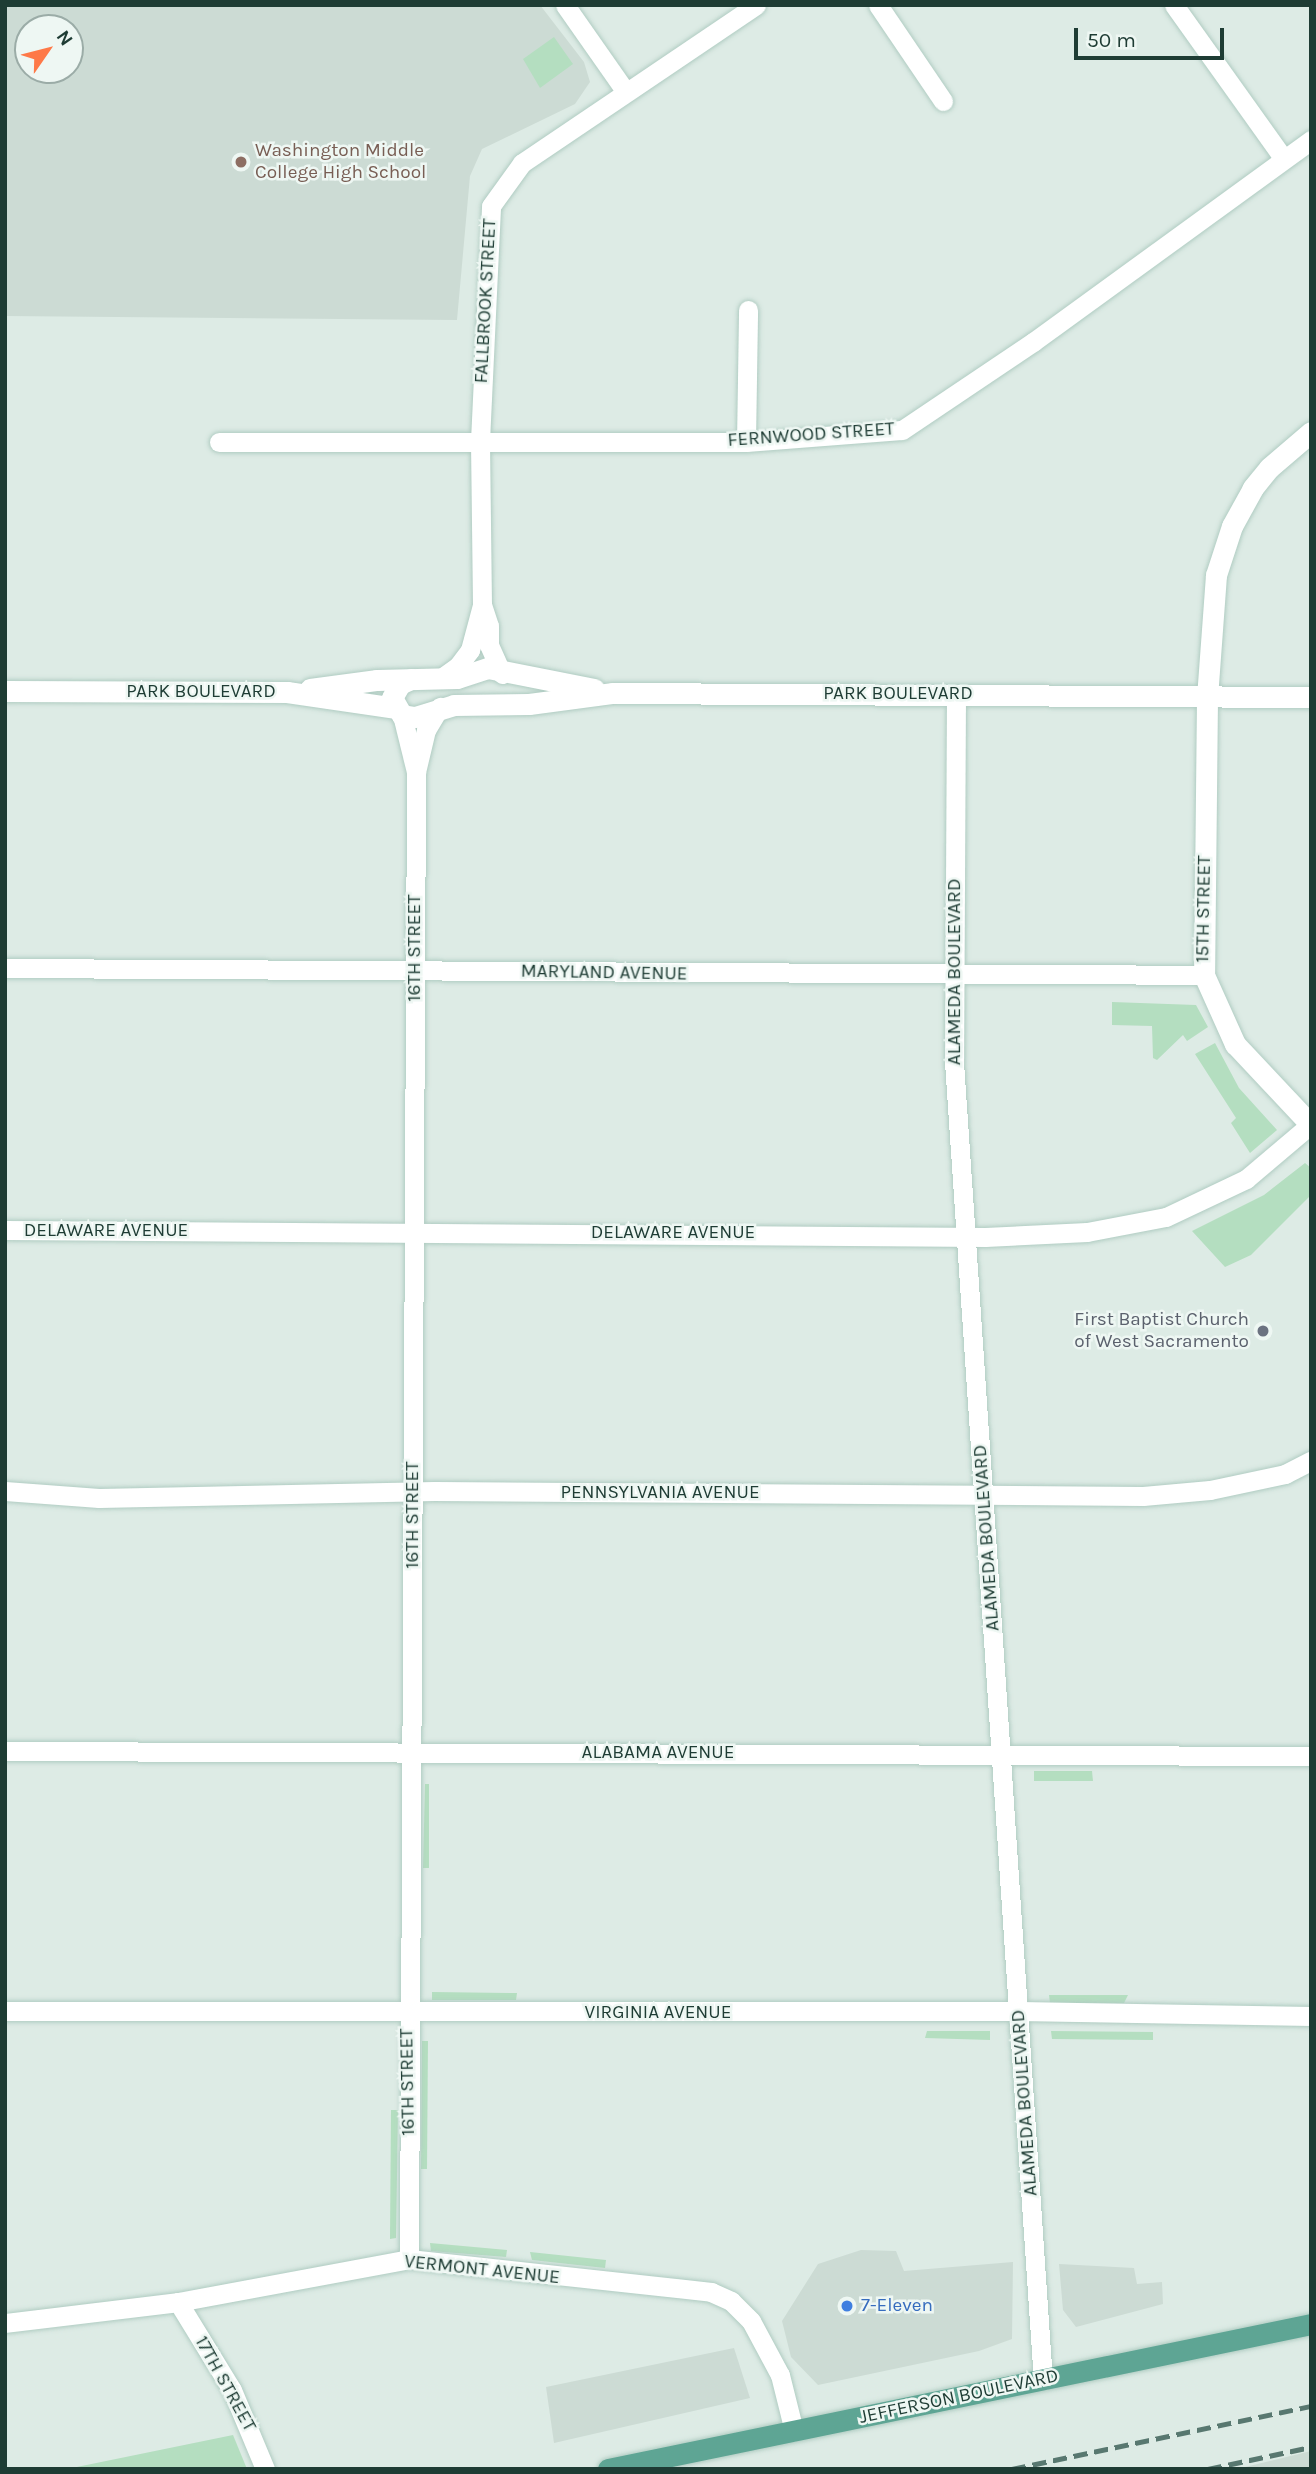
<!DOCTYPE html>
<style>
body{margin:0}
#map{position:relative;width:1316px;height:2474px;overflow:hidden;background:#ddebe5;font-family:Karla,sans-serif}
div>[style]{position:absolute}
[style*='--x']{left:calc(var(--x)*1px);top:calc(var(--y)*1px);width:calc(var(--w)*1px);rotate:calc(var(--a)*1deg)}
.built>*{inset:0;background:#ccdbd4}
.green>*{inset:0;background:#b4dec0}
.roads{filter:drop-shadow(0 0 2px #b0ccc2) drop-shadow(0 0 2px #b0ccc2)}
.street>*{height:19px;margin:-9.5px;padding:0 9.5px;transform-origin:9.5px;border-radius:9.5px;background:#fff}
.secondary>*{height:21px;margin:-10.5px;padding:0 10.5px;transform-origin:10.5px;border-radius:10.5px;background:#fff}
.primary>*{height:21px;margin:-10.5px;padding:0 10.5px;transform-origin:10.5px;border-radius:10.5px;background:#5ea594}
.rail>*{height:5px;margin-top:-2.5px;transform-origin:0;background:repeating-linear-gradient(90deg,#587870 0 14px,transparent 0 21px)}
.dots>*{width:19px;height:19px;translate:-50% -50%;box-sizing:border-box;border:4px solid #eef7f3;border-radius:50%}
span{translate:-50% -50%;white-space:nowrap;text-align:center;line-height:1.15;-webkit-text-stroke:5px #eef7f3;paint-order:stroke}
.education-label{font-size:19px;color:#785e54}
.left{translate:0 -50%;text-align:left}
.street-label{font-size:19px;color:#1e3c34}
.worship-label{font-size:19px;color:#5b616d}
.right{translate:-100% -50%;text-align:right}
.shop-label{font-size:19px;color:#366cbe}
.frame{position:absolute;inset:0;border:7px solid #1e3c34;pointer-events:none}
.north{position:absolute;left:14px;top:14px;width:70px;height:70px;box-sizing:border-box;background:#eef7f3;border:2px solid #9baca7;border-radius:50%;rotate:55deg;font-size:19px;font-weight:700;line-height:28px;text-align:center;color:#1e3c34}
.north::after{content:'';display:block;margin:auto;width:24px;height:32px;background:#fe7948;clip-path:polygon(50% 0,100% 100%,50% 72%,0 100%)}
.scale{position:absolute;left:1074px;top:28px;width:150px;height:32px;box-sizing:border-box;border:4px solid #1e3c34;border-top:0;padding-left:9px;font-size:21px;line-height:24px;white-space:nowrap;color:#1e3c34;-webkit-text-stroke:5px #eef7f3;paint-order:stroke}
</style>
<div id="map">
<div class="built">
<div style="clip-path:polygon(evenodd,5px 5px,540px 5px,584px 62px,590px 82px,575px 104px,482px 149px,470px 176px,457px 320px,5px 316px,5px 5px,28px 28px,70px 28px,70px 70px,28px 70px,28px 28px)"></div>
<div style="clip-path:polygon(861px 2250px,896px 2251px,904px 2271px,1013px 2262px,1012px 2339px,979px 2351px,818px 2385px,791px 2357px,782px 2321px,818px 2264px)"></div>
<div style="clip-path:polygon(1059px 2264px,1134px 2268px,1137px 2284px,1162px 2282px,1163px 2304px,1076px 2327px,1063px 2310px)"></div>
<div style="clip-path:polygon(734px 2348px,750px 2398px,554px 2443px,546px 2387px)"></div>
<div style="clip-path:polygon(1311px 2451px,1311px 2469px,1237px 2469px)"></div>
</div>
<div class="green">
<div style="clip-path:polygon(554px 37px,573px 64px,540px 88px,523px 59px)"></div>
<div style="clip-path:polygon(1112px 1002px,1196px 1005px,1208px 1027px,1187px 1041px,1183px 1035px,1157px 1060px,1153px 1058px,1152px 1026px,1112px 1025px)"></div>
<div style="clip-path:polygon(1215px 1043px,1239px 1088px,1277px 1130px,1250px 1153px,1231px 1123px,1236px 1118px,1195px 1054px)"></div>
<div style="clip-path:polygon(1305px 1163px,1311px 1168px,1311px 1195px,1251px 1255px,1225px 1267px,1192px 1231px,1264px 1195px)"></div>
<div style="clip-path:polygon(1034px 1771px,1092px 1771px,1093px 1781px,1034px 1781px)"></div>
<div style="clip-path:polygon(425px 1784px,429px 1784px,429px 1868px,423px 1868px)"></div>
<div style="clip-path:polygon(432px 1992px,517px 1993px,516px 2000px,432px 2000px)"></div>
<div style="clip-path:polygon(1049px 1995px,1128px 1995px,1124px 2003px,1050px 2003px)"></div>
<div style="clip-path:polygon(927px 2031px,990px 2031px,990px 2040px,925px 2038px)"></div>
<div style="clip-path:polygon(1051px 2031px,1153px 2032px,1153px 2040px,1052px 2039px)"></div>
<div style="clip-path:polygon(422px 2041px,428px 2041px,427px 2169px,421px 2169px)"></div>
<div style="clip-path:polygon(391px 2110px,398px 2110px,396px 2238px,390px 2239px)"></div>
<div style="clip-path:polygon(430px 2243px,507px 2250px,506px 2257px,431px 2251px)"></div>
<div style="clip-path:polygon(530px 2252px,606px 2260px,605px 2268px,532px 2260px)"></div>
<div style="clip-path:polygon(233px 2435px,247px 2469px,67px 2469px)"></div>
</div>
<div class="roads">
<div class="street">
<div style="--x:565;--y:5;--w:106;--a:55"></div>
<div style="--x:878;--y:5;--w:116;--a:55.9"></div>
<div style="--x:1174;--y:5;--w:188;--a:54.5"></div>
<div style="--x:219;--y:442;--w:527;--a:0"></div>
<div style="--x:746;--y:442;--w:156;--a:-4.4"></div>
<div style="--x:902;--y:430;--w:158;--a:-33.9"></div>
<div style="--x:1033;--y:342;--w:344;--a:-36"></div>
<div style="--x:746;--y:442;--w:132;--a:-89.1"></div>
<div style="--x:502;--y:674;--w:32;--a:-114"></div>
<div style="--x:489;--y:645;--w:19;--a:-90"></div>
<div style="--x:489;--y:626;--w:22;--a:-108"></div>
<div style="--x:482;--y:605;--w:164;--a:-90.7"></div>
<div style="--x:480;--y:441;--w:235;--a:-87.3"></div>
<div style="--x:491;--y:206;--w:53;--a:-54.2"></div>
<div style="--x:522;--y:163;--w:282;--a:-34"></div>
<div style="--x:440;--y:679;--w:22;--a:-36"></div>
<div style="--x:458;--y:666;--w:20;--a:-53"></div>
<div style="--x:470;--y:650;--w:47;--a:-75.1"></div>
<div style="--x:956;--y:695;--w:367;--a:90.3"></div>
<div style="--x:954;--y:1062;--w:1321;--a:86.14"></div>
<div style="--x:402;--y:715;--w:59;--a:76.2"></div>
<div style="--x:5;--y:968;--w:1199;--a:0.33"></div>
<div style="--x:5;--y:1230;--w:980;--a:0.41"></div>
<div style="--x:985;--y:1237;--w:102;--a:-2.8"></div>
<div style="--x:1087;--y:1232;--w:80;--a:-10.8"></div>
<div style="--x:1166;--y:1217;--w:89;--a:-25.4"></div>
<div style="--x:1246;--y:1179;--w:85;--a:-40.2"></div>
<div style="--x:5;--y:1491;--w:94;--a:4.3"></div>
<div style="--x:99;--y:1498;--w:335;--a:-1.2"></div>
<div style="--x:434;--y:1491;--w:709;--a:0.4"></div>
<div style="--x:1143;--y:1496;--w:67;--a:-5.1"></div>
<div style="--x:1210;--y:1490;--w:77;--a:-12"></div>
<div style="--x:1285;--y:1474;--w:29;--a:-27"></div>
<div style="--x:5;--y:1751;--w:1306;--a:0.22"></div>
<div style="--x:5;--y:2011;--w:1014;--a:0"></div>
<div style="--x:1019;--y:2011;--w:292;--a:1"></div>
<div style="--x:409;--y:2259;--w:1487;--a:-89.73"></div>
<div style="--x:416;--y:772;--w:43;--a:-76.6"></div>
<div style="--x:426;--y:730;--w:27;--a:-59"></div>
<div style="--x:178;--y:2302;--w:103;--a:58.5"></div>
<div style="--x:232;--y:2390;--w:86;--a:67.3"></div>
<div style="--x:5;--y:2323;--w:174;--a:-6.9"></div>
<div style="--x:178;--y:2302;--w:235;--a:-10.5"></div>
<div style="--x:409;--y:2259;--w:304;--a:6.2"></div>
<div style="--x:711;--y:2292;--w:22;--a:24"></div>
<div style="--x:731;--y:2301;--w:28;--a:45"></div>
<div style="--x:751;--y:2321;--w:61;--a:61.8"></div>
<div style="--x:780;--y:2375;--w:58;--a:76"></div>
</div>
<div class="secondary">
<div style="--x:1311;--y:432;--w:55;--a:139.4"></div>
<div style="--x:1269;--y:468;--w:26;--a:129"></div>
<div style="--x:1253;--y:488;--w:43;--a:118.9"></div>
<div style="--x:1232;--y:526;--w:52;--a:108.1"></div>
<div style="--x:1216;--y:575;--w:123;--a:94.2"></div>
<div style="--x:1207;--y:698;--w:277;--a:90.6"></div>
<div style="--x:1204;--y:975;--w:76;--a:65.8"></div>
<div style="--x:1235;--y:1044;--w:111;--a:46.8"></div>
<div style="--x:411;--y:679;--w:12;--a:156"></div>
<div style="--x:400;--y:684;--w:16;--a:120"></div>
<div style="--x:392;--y:698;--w:20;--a:60"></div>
<div style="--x:402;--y:715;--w:13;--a:9"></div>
<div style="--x:415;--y:717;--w:41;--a:-17.1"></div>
<div style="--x:454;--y:705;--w:75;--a:-0.8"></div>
<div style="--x:529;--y:704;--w:85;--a:-7.5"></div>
<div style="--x:613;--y:693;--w:698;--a:0.33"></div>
<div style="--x:310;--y:689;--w:68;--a:-7.7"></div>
<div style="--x:377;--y:680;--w:80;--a:-1.4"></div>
<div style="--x:457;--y:678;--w:33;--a:-18"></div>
<div style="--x:488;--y:668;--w:108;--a:11.2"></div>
<div style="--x:5;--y:691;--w:282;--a:0.2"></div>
<div style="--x:287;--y:692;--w:109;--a:8.4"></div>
</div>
<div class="primary">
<div style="--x:608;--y:2469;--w:718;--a:-11.65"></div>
</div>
</div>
<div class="rail">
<div style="--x:1012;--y:2469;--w:306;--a:-11.9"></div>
<div style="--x:1208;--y:2469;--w:105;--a:-12.1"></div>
</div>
<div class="dots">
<div style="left:241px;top:162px;background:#8d6e63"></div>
<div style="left:1263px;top:1331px;background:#6b7280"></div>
<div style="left:847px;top:2306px;background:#3f7fe0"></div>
</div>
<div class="education-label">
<span class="left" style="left:255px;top:162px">Washington Middle<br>College High School</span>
</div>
<div class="street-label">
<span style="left:486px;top:301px;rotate:-87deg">FALLBROOK STREET</span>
<span style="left:811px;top:435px;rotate:-4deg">FERNWOOD STREET</span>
<span style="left:201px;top:692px">PARK BOULEVARD</span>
<span style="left:898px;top:694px">PARK BOULEVARD</span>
<span style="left:1204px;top:909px;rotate:-89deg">15TH STREET</span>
<span style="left:415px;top:948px;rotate:-90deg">16TH STREET</span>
<span style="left:955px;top:972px;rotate:-90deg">ALAMEDA BOULEVARD</span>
<span style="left:604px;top:973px;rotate:1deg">MARYLAND AVENUE</span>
<span style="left:106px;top:1231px">DELAWARE AVENUE</span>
<span style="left:673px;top:1233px">DELAWARE AVENUE</span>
<span style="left:660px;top:1493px">PENNSYLVANIA AVENUE</span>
<span style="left:413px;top:1515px;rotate:-90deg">16TH STREET</span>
<span style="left:987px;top:1538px;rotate:-94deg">ALAMEDA BOULEVARD</span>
<span style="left:658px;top:1753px">ALABAMA AVENUE</span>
<span style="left:658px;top:2013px">VIRGINIA AVENUE</span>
<span style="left:408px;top:2082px;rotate:-91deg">16TH STREET</span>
<span style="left:1025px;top:2103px;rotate:-94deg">ALAMEDA BOULEVARD</span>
<span style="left:482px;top:2270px;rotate:6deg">VERMONT AVENUE</span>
<span style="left:225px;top:2384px;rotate:61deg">17TH STREET</span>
<span style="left:959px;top:2397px;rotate:-12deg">JEFFERSON BOULEVARD</span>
</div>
<div class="worship-label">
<span class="right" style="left:1249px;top:1331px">First Baptist Church<br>of West Sacramento</span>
</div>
<div class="shop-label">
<span class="left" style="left:861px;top:2306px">7-Eleven</span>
</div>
<div class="frame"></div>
<div class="north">N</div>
<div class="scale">50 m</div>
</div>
